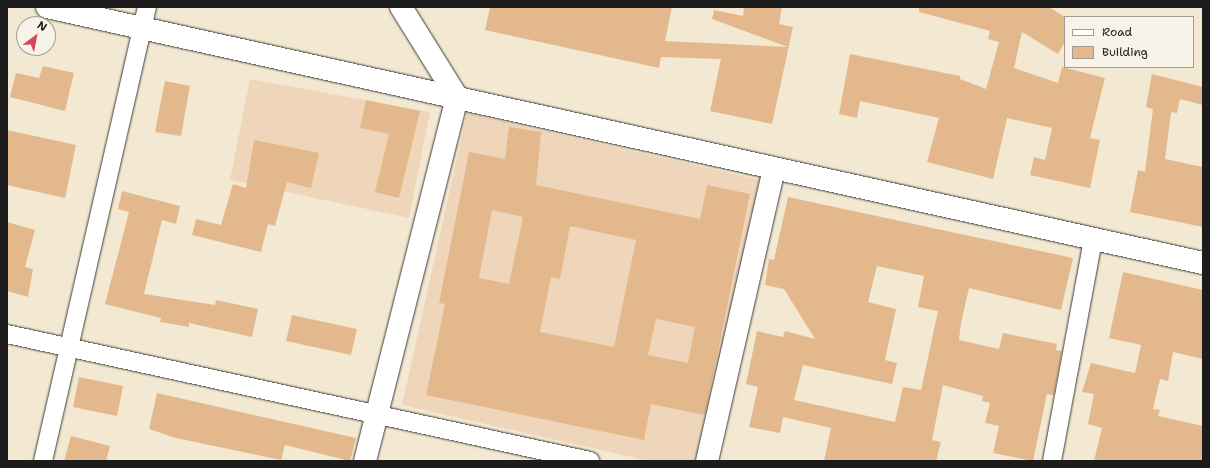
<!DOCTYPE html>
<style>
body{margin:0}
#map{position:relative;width:1210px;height:468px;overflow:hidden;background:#f3e9d3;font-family:"Shantell Sans",sans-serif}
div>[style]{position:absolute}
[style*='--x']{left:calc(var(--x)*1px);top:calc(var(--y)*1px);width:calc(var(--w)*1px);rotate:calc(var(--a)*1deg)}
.built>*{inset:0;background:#efd6bb}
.building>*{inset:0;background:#e3b88c}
.roads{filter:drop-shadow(0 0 1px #3c3b37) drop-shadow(0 0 1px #3c3b37)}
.street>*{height:18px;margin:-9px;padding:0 9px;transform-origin:9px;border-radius:9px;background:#fff}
.secondary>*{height:22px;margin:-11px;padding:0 11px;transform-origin:11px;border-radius:11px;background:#fff}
span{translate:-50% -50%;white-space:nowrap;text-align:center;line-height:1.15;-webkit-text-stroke:4px #f7f3e8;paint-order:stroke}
.frame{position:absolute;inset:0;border:8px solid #1c1c1c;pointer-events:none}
.legend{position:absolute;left:1064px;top:16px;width:130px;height:52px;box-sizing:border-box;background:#f7f3e8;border:1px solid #9f9d96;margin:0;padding:5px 7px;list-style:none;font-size:12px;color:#1c1c1c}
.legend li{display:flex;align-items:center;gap:8px;height:20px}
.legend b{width:20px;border:1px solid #9f9d96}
.north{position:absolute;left:16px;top:16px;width:40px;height:40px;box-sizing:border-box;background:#f7f3e8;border:1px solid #9f9d96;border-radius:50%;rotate:32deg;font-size:11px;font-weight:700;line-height:16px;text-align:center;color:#1c1c1c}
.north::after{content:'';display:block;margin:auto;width:14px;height:18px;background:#d1495b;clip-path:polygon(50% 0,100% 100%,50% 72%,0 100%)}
</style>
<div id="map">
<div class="built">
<div style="clip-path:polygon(250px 79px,430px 112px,409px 218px,230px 180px)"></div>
<div style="clip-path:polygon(467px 113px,760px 180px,698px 461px,649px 461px,402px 405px)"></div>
</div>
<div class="building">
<div style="clip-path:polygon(490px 7px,672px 7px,665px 41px,788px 47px,712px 19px,714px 10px,743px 16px,744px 7px,782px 7px,779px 24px,793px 27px,772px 124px,710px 111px,721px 59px,661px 57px,659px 68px,485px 30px)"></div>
<div style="clip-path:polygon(919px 7px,1049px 7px,1065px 17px,1065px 42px,1058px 54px,1022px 32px,1014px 68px,1058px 83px,1062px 67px,1105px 78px,1090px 138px,1100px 140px,1090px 188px,1030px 175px,1034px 157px,1045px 160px,1052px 128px,1007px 118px,993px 179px,927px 162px,939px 118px,860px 101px,857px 118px,839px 114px,850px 54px,960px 76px,960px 79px,986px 89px,999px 42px,988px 39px,990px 31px,919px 12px)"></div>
<div style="clip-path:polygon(43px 66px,74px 73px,65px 111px,10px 97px,16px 73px,39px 78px)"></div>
<div style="clip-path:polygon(1152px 74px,1203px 87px,1203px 105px,1180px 99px,1177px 113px,1171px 112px,1165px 159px,1203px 167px,1203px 227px,1130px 212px,1138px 170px,1145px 172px,1153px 109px,1146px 107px)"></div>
<div style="clip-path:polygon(165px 81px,190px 86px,181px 136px,155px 132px)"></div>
<div style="clip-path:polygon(366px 100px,420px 111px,399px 198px,375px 192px,389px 134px,360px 128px)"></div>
<div style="clip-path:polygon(evenodd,509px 127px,541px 132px,536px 185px,700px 219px,707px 185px,750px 194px,705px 415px,651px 404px,644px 440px,426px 395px,445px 304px,439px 303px,469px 152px,505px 159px,509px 127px,492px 210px,523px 217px,509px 284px,479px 278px,492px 210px,509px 127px,570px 226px,636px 240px,614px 347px,540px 332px,551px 277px,560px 279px,570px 226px,509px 127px,656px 319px,695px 327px,688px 363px,648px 355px,656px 319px)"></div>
<div style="clip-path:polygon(7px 130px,76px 145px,65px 198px,7px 185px)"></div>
<div style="clip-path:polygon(254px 140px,319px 153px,311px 188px,287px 182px,275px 226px,268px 224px,261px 252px,192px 235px,196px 219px,221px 225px,233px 184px,246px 188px)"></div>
<div style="clip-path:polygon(122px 191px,180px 206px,176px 224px,162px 220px,144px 294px,215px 305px,216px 300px,258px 309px,252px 337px,189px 323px,189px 327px,160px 322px,161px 318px,105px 304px,129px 212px,118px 209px)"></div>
<div style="clip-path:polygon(evenodd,788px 197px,1073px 258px,1061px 310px,969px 288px,961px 323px,959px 340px,999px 349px,1003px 333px,1057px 344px,1056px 350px,1062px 351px,1054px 395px,1047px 394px,1033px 461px,993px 453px,999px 426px,985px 423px,990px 403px,982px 401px,983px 396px,943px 385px,932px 440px,941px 442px,936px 461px,824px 461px,831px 428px,783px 417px,780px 433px,749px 427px,758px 387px,746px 384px,757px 331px,783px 337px,785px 331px,815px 339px,784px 289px,765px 285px,769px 259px,774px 260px,788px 197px,877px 266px,924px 276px,918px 307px,938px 311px,921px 390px,903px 387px,895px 422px,794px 400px,803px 365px,892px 384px,897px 363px,885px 360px,896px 309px,868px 302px,877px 266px)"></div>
<div style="clip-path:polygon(7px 222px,35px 230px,25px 267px,33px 269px,28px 297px,7px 291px)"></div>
<div style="clip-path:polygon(1123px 272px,1203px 290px,1203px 359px,1173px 352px,1168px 381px,1160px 379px,1153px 409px,1160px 410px,1158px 416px,1203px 426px,1203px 461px,1094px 461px,1102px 428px,1088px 424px,1094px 394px,1082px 392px,1091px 363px,1135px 373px,1141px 345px,1109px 338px)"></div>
<div style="clip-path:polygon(292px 315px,357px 329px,351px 355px,286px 341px)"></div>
<div style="clip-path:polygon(79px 377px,123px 386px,117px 416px,73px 407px)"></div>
<div style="clip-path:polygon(157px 393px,356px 438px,350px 461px,285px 445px,281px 460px,176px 438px,149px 429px)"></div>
<div style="clip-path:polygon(71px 436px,110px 446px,106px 461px,64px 461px)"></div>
</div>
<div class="roads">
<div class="street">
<div style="--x:7;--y:334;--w:597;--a:12.29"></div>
<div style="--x:43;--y:461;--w:466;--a:-77.1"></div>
<div style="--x:1052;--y:461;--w:226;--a:-79.5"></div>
</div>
<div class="secondary">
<div style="--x:47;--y:7;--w:1184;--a:12.49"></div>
<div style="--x:365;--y:461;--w:375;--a:-75.8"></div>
<div style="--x:457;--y:97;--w:106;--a:-121.9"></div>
<div style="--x:707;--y:461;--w:300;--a:-77.1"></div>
</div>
</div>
<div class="frame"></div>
<ul class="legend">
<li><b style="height:5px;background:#fff"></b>Road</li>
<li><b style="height:11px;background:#e3b88c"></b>Building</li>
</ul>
<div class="north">N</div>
</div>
